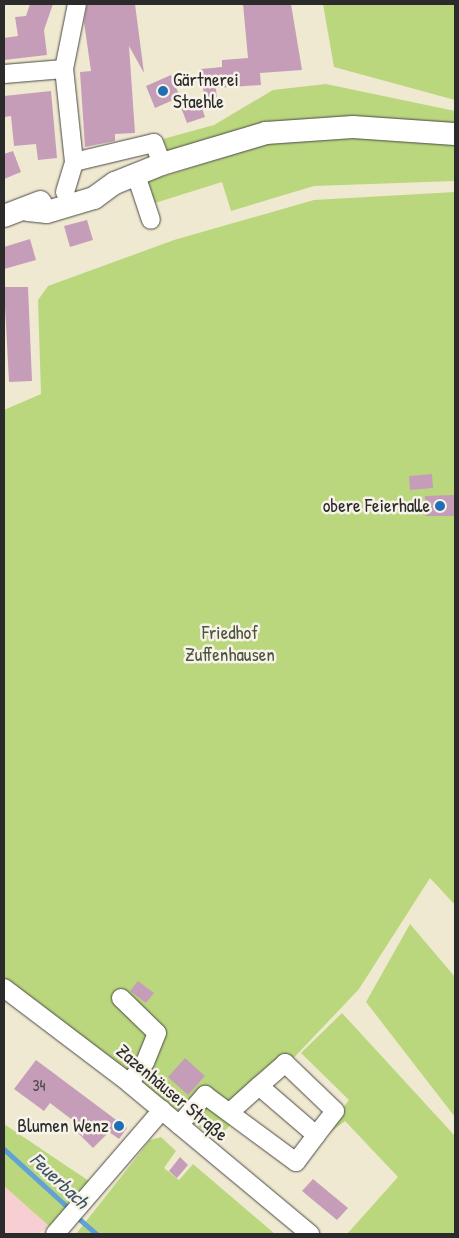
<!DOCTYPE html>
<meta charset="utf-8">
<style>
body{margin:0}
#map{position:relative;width:459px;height:1238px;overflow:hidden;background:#f0e9d1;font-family:"Patrick Hand",sans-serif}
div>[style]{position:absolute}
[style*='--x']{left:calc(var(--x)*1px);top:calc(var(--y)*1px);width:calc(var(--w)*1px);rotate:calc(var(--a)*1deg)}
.built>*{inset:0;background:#f7cfd2}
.green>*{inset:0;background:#bad77e}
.stream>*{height:4.5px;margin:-2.25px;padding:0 2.25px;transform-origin:2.25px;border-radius:2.25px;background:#60a2d4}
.building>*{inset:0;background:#c69db8}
.roads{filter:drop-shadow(0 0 1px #494844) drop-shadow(0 0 1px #494844)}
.minor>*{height:18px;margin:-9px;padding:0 9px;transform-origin:9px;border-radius:9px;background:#fff}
.major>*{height:22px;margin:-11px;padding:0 11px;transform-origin:11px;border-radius:11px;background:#fff}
.dots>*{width:14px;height:14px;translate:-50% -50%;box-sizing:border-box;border:2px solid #f7f3e8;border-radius:50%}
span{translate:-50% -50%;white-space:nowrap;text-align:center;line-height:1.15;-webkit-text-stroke:5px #f7f3e8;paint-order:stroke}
.number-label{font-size:16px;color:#52484e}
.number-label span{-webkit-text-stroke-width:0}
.poi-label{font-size:19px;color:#2b2b2b}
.left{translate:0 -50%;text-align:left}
.right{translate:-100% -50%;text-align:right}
.park-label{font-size:19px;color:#4f5640}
.street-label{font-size:19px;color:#2b2b2b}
.water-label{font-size:20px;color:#3e5566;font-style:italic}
.frame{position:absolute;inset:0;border:5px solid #2b2b2b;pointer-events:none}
</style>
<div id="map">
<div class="built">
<div style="clip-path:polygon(4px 1186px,11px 1192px,49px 1226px,38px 1234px,4px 1234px)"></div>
</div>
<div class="green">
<div style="clip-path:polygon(323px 4px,455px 4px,455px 100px,334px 67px)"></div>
<div style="clip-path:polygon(326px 84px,455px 111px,455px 124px,168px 152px,163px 139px,214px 125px,273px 90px)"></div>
<div style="clip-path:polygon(318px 136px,455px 144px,455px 181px,314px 186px,231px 211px,222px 182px,155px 203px,148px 181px,267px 144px)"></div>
<div style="clip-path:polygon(455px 192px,455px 905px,430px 878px,359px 989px,216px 1140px,4px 977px,4px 410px,41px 394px,38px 300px,48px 286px,174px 240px,314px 200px)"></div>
<div style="clip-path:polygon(410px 924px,455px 977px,455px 1117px,366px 1002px)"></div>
<div style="clip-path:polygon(342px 1013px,455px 1136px,455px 1234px,347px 1234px,398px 1177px,345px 1121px,314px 1145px,349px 1100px,301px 1053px)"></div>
<div style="clip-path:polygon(4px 1124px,89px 1181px,49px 1226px,4px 1186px)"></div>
<div style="clip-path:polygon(161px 1137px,176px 1151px,164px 1168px,179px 1180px,193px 1164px,275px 1234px,76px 1234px,150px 1140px)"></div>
</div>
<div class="stream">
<div style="--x:4;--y:1149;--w:91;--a:42.3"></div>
<div style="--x:76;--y:1216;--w:28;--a:41"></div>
</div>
<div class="building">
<div style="clip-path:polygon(30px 4px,53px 4px,44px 30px,47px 55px,4px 60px,4px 38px,18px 36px,15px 17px,26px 16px)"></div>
<div style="clip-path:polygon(87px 4px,135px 4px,144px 73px,129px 46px,135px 133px,115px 134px,115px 141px,85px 147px,80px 72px,91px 71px,84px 22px)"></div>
<div style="clip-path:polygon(243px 4px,291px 4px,302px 70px,260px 73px,261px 85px,216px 88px,217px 104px,205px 105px,201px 69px,222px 67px,222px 60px,248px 58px)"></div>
<div style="clip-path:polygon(171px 75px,180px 97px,155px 108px,146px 86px)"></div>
<div style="clip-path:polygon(51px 91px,57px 158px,38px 160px,36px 144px,14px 146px,11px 116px,4px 117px,4px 96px)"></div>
<div style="clip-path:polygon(199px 99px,205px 117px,187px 123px,180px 105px)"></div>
<div style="clip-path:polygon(13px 151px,21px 172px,4px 179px,4px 154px)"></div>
<div style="clip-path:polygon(87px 220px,93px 240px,70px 247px,64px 226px)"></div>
<div style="clip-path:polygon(30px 239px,36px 260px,4px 269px,4px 247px)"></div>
<div style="clip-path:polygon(4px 287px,28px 287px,32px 381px,9px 382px)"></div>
<div style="clip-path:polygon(432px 474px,433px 488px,410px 490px,409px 476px)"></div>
<div style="clip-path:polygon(455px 495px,455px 516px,425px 516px,425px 496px)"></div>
<div style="clip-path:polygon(138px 981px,154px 993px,146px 1003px,130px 991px)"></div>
<div style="clip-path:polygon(185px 1058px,205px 1076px,188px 1095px,168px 1077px)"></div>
<div style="clip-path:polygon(36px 1060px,127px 1128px,119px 1139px,109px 1132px,93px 1148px,75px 1130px,79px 1125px,50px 1103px,44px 1111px,14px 1089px)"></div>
<div style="clip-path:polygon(180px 1157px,188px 1165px,177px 1178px,169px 1171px)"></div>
<div style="clip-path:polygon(313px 1179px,348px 1208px,337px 1220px,302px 1191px)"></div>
</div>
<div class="roads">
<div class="minor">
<div style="--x:4;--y:74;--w:60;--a:-4.8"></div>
<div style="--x:74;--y:162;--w:82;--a:-13.4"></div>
<div style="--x:154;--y:143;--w:22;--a:69"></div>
<div style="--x:136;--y:175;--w:47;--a:71.6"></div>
<div style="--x:65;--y:192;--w:31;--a:-73"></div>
<div style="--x:74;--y:162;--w:94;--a:-96.1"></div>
<div style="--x:64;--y:69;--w:66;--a:-78.7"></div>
<div style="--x:4;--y:988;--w:157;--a:37.2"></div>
<div style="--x:129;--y:1083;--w:236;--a:39.8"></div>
<div style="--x:121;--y:998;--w:50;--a:44.2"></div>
<div style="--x:157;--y:1033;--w:31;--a:112"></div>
<div style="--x:145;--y:1062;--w:26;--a:127"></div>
<div style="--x:259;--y:1086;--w:35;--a:-41"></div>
<div style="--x:285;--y:1063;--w:69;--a:43.8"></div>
<div style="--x:335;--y:1111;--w:31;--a:128"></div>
<div style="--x:179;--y:1125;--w:40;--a:-49"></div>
<div style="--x:205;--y:1095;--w:113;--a:36.4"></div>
<div style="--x:296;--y:1162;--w:34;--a:-53"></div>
<div style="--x:316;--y:1135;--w:75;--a:-139.3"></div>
<div style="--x:259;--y:1086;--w:38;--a:138"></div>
<div style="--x:55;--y:1234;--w:164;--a:-49.2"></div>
</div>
<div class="major">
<div style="--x:28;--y:210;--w:19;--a:6"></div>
<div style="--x:47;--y:212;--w:49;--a:-16.6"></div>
<div style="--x:94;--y:198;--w:26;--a:-36"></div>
<div style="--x:115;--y:183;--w:51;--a:-22"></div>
<div style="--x:162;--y:164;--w:109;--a:-16.6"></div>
<div style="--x:266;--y:133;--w:87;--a:-3.9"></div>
<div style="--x:353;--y:127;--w:102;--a:3.9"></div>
<div style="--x:4;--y:216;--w:39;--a:-21"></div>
</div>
</div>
<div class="dots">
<div style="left:163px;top:91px;background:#1f6fb2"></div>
<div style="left:440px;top:506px;background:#1f6fb2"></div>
<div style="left:119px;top:1126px;background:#1f6fb2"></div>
</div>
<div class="number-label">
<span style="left:39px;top:1085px">34</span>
</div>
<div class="poi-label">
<span class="left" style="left:173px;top:91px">Gärtnerei<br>Staehle</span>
<span class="right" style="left:430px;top:506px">obere Feierhalle</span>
<span class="right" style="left:109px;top:1126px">Blumen Wenz</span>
</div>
<div class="park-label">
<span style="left:230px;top:644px">Friedhof<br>Zuffenhausen</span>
</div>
<div class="street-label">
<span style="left:172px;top:1093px;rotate:40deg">Zazenhäuser Straße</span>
</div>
<div class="water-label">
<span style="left:60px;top:1180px;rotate:43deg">Feuerbach</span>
</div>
<div class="frame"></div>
</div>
